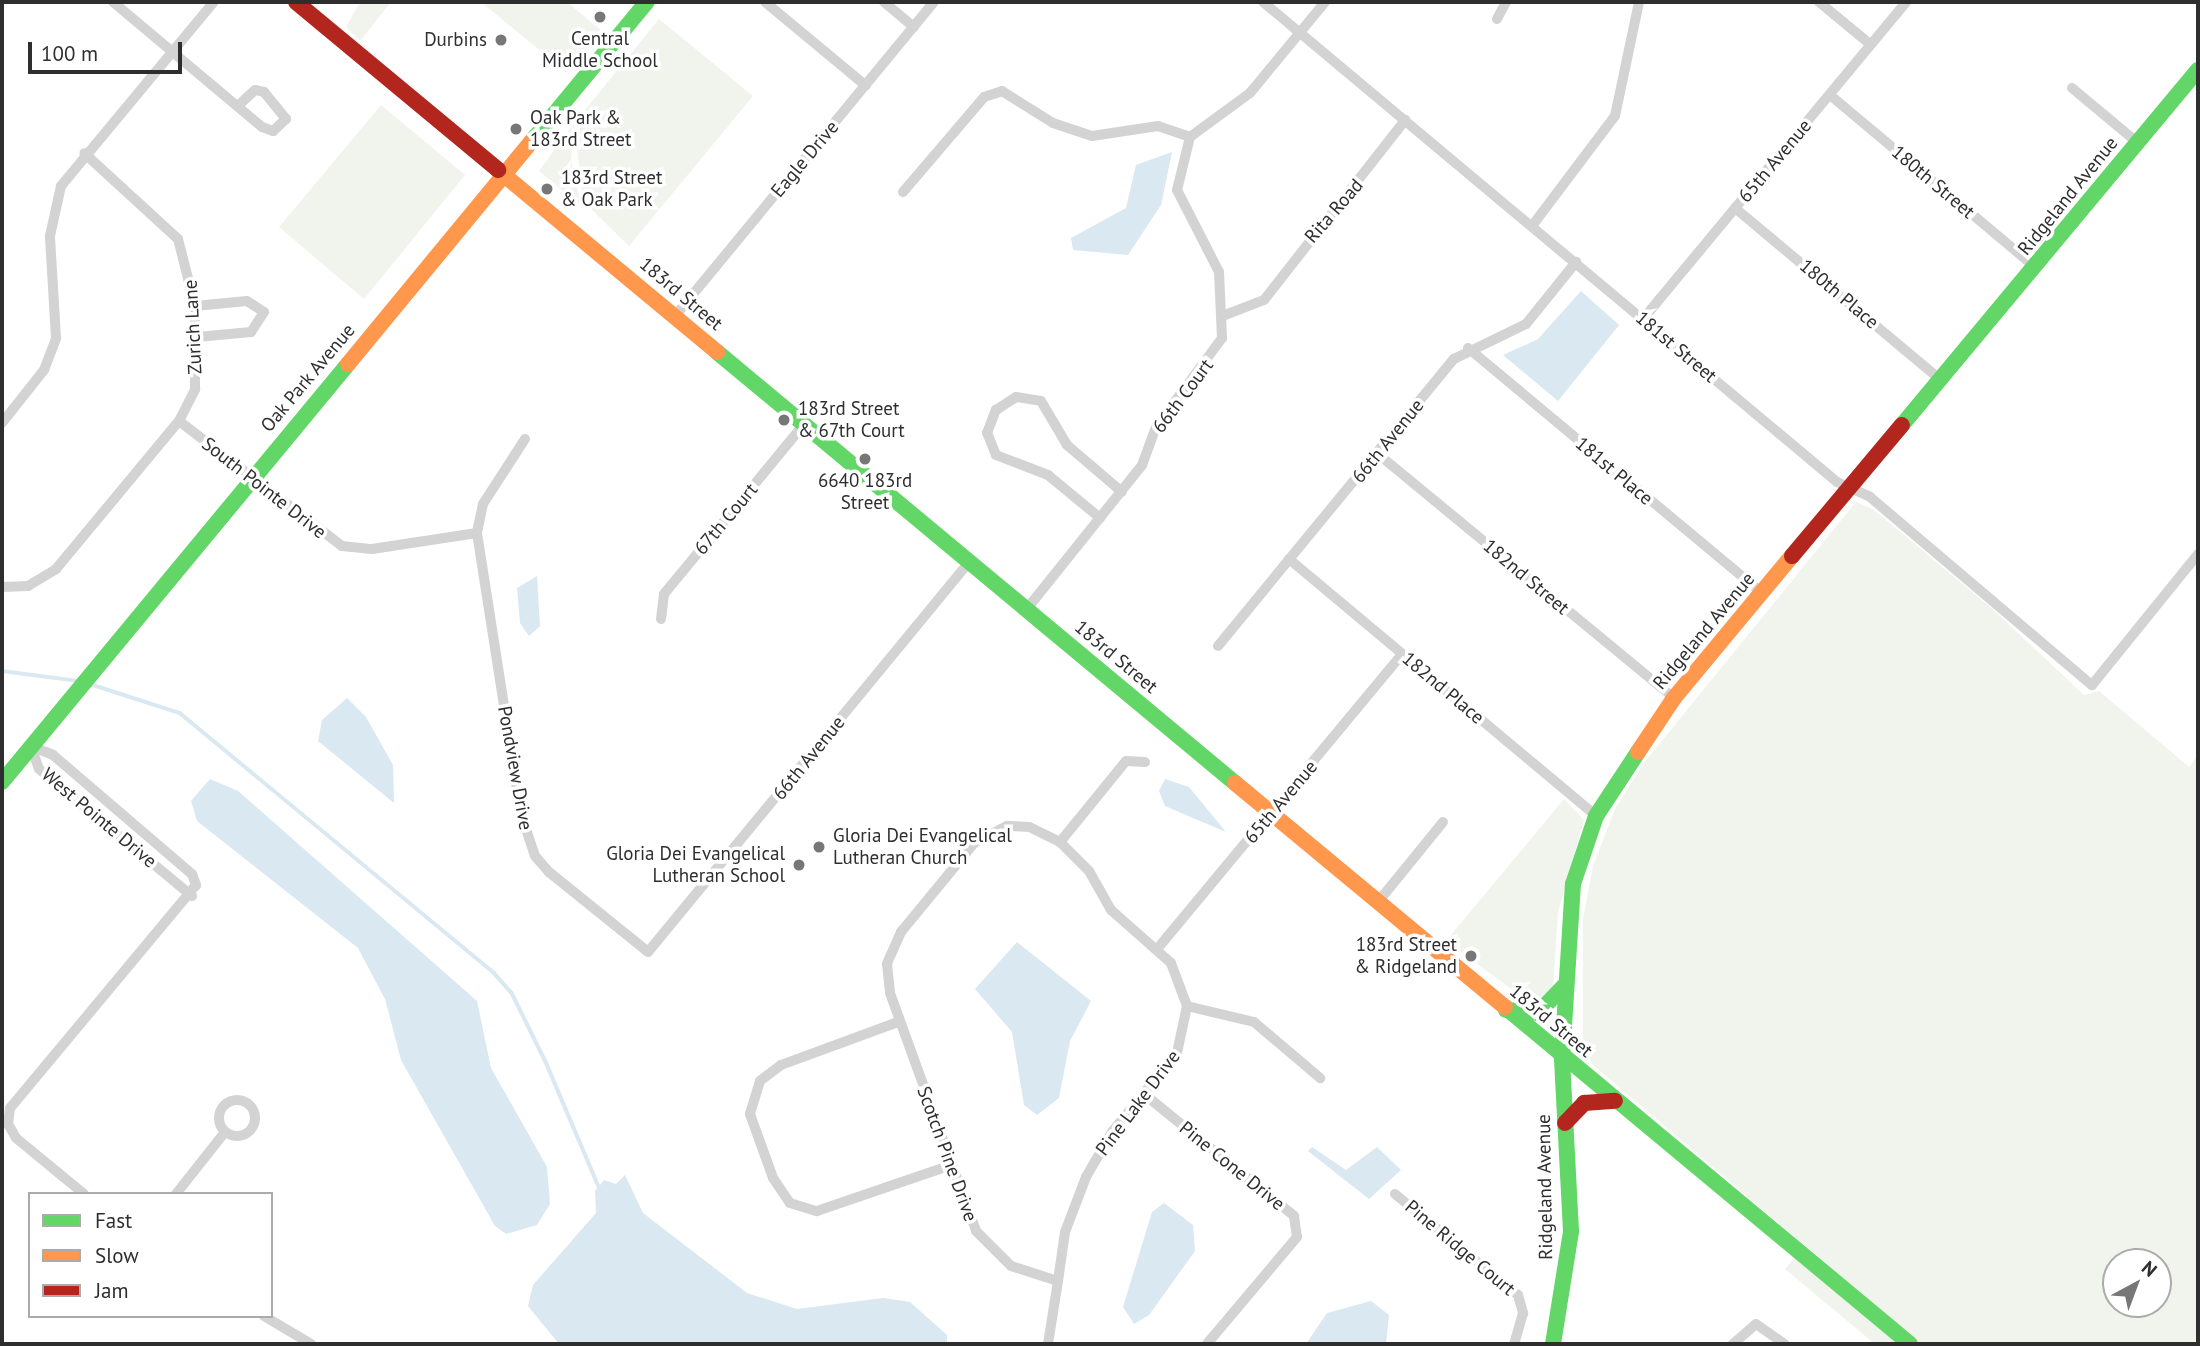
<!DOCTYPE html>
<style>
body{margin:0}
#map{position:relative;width:2200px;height:1346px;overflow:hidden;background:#fff;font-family:"PT Sans",sans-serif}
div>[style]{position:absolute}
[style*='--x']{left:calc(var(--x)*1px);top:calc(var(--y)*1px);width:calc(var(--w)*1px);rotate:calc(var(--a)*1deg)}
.green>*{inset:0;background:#f1f4ec}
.water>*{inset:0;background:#d9e8f1}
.stream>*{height:3.5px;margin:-1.75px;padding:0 1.75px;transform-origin:1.75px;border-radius:1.75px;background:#d9e8f1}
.street>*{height:10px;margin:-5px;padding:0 5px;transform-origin:5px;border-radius:5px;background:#d3d3d3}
.street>.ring{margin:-5px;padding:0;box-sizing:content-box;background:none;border:10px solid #d3d3d3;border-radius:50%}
.fast>*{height:16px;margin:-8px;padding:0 8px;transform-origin:8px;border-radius:8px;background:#63d668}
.slow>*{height:16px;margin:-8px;padding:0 8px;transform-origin:8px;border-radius:8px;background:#ff974d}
.jam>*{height:16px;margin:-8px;padding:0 8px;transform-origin:8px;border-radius:8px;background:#b3261e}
.dots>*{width:19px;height:19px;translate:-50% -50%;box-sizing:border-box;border:4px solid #fff;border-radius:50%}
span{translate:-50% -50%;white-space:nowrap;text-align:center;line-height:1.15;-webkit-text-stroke:7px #fff;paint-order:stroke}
.poi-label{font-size:19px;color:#2e2e2e}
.right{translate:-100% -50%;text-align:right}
.left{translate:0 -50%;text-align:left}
.street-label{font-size:19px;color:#2e2e2e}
.frame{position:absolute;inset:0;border:4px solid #2e2e2e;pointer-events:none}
.legend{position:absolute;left:28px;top:1192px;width:245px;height:126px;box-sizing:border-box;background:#fff;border:2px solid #ababab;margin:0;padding:9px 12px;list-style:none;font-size:21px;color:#2e2e2e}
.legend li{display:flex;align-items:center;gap:14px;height:35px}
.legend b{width:35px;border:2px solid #ababab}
.north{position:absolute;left:2102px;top:1248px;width:70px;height:70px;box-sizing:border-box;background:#fff;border:2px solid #ababab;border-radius:50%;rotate:41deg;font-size:19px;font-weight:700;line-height:28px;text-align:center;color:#2e2e2e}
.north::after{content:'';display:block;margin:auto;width:24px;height:32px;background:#777;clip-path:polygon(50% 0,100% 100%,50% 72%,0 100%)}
.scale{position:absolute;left:28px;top:42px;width:154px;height:32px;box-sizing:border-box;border:4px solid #2e2e2e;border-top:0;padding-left:9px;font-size:21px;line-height:24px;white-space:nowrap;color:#2e2e2e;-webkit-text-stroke:5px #fff;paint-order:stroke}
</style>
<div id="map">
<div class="green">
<div style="clip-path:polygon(360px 2px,391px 2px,360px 41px,346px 27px)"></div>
<div style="clip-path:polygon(481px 2px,567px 2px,603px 32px,566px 72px)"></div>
<div style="clip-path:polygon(659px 19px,753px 96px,629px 246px,584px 202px,576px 141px,585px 110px)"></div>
<div style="clip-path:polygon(381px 105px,465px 175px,364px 299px,279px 227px)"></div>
<div style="clip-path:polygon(574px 123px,571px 161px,581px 206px,539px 171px)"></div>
<div style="clip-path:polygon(evenodd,1856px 502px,1874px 510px,1989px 606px,2084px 695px,2099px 691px,2189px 767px,2198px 755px,2198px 1344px,1921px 1344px,1594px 1066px,1583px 1048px,1583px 919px,1593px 866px,1615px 809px,1643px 764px,1856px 502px,2116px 1262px,2158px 1262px,2158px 1304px,2116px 1304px,2116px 1262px)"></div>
<div style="clip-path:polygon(1564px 799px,1584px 820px,1558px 912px,1553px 990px,1536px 1007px,1446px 941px)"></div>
<div style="clip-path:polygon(1795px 1257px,1901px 1344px,1875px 1344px,1785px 1269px)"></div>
</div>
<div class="water">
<div style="clip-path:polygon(1172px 152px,1161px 205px,1128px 255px,1073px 250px,1071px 238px,1126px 208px,1136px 165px)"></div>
<div style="clip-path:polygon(1581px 291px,1619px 325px,1558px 401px,1503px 355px,1538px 339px)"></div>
<div style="clip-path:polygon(537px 576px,540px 626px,529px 636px,520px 623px,517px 588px)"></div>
<div style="clip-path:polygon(347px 698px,366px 717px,393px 765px,394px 803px,318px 741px,322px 720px)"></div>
<div style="clip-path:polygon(210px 779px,238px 791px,477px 1001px,491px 1068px,547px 1167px,550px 1204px,537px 1225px,506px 1234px,495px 1226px,401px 1060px,385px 999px,358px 948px,197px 821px,191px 801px)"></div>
<div style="clip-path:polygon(1165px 779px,1189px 787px,1226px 832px,1165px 806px,1159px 791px)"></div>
<div style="clip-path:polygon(1017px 942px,1091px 1001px,1070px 1041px,1059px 1098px,1037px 1115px,1024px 1105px,1012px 1032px,975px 989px)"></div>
<div style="clip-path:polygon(1312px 1147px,1346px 1170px,1377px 1147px,1401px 1170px,1369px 1199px,1308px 1151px)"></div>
<div style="clip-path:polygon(625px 1175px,643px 1213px,747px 1293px,797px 1309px,883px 1298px,910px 1302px,947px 1335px,947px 1344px,559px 1344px,528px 1306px,533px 1285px,596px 1213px,595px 1191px,604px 1180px,616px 1184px)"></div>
<div style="clip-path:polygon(1164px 1203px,1193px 1225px,1195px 1251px,1149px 1315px,1134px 1324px,1123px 1307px,1152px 1212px)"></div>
<div style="clip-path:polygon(1371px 1301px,1389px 1315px,1386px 1344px,1306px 1344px,1327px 1313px)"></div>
</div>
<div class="stream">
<div style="--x:2;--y:671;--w:78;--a:7.4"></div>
<div style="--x:90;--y:684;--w:95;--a:17.9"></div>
<div style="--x:180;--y:713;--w:408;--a:39.6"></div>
<div style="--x:494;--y:973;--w:27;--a:48"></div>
<div style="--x:512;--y:993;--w:77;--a:63.8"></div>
<div style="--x:546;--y:1062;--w:138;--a:67"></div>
</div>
<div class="street">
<div style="--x:113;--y:2;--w:194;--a:40"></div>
<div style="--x:262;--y:127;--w:12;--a:20"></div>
<div style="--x:273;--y:131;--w:18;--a:-43"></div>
<div style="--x:286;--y:119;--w:35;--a:-129"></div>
<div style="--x:264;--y:92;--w:9;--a:-167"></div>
<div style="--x:255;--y:90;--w:23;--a:137"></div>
<div style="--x:765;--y:2;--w:131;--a:39.7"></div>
<div style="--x:884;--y:2;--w:39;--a:40"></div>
<div style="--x:1263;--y:2;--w:748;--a:39.9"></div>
<div style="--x:1837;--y:482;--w:36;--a:24"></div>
<div style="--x:1870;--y:497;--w:291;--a:40.3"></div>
<div style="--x:2092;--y:685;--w:169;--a:-51"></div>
<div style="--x:1819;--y:2;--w:67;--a:39.6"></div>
<div style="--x:1497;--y:19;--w:19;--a:-62"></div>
<div style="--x:2072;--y:88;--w:86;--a:39.8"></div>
<div style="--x:1830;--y:95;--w:269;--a:40"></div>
<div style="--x:903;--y:192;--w:125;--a:-49.5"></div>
<div style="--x:984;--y:97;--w:19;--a:-18"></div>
<div style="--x:1002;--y:91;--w:60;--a:32.1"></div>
<div style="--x:1053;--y:123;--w:41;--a:18.4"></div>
<div style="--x:1092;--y:136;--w:67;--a:-8.6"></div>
<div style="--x:1158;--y:126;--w:34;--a:19"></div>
<div style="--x:1735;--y:208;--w:270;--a:39.9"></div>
<div style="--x:1532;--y:226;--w:138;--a:-53"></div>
<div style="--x:1615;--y:116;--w:116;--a:-78.1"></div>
<div style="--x:195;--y:306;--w:52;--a:-5.5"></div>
<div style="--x:247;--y:301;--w:20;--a:33"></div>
<div style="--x:264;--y:312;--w:24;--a:123"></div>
<div style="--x:251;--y:332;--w:54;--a:174.7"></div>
<div style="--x:1225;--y:315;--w:42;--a:-21"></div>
<div style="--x:1264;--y:300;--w:229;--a:-51.9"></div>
<div style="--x:675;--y:316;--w:407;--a:-50.5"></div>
<div style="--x:1643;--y:319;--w:412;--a:-50.3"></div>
<div style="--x:1468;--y:348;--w:383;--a:39.8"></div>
<div style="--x:179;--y:421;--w:205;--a:37.5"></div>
<div style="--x:342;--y:546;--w:30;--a:6"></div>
<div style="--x:372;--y:549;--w:106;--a:-8.7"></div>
<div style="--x:2;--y:423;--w:68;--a:-51.6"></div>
<div style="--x:44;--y:370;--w:34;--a:-69"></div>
<div style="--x:56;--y:338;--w:102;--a:-93.4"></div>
<div style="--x:50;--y:236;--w:51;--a:-77.6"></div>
<div style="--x:61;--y:186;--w:239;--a:-50.3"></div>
<div style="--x:525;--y:439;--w:77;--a:122.9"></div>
<div style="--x:483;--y:504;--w:30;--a:102"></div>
<div style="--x:477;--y:533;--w:284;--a:81.1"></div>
<div style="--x:521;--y:814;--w:44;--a:71.6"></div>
<div style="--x:535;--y:856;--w:21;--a:49"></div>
<div style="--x:549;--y:872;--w:127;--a:38.9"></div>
<div style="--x:648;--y:952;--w:505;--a:-50.54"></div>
<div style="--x:1378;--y:454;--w:384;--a:39.5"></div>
<div style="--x:1100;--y:518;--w:67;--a:-140.4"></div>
<div style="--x:1048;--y:475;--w:56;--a:-159"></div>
<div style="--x:996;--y:455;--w:24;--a:-112"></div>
<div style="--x:987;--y:433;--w:25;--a:-69"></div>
<div style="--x:996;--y:410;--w:24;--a:-33"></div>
<div style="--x:1016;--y:397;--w:25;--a:9"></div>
<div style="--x:1041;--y:401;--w:51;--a:59.4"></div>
<div style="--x:1067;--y:445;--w:72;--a:40.5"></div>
<div style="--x:1289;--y:559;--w:400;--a:39.9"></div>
<div style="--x:2;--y:587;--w:26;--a:-2"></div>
<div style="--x:28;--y:586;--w:33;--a:-31"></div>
<div style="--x:56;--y:569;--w:192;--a:-50.3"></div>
<div style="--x:179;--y:421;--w:36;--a:-63"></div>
<div style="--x:195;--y:389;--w:83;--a:-90"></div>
<div style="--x:195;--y:306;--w:69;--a:-104.2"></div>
<div style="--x:178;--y:239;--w:127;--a:-137.5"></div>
<div style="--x:1026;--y:610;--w:186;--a:-51.3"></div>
<div style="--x:1142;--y:465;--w:40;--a:-69.8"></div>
<div style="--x:1156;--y:427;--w:111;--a:-53.4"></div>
<div style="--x:1222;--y:338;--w:66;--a:-92.6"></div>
<div style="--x:1219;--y:272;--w:92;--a:-117.1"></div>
<div style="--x:1177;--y:190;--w:55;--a:-76.2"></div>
<div style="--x:1190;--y:137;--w:74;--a:-36.3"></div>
<div style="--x:1250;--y:93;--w:118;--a:-50.5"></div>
<div style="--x:661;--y:619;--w:25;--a:-83"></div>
<div style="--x:664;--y:594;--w:220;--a:-50.5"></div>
<div style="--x:1218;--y:646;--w:372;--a:-50.6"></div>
<div style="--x:1454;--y:359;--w:80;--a:-25.9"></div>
<div style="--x:1526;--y:324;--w:80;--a:-51.1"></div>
<div style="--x:31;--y:746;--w:24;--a:22"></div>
<div style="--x:53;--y:755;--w:183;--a:40.6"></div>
<div style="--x:192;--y:874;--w:12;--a:70"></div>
<div style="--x:196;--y:885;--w:290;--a:129.8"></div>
<div style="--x:10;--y:1108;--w:16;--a:97"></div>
<div style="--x:8;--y:1124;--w:16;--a:60"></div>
<div style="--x:16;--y:1138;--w:88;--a:39.5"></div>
<div style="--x:31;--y:746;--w:24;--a:71"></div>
<div style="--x:39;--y:769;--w:199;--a:39.7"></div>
<div style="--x:1060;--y:842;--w:104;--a:-50.8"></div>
<div style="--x:1126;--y:761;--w:19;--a:3"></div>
<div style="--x:1378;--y:902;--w:103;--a:-50.9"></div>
<div style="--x:1158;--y:948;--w:382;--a:-50.3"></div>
<div style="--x:1187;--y:1006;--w:69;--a:13.4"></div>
<div style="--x:1254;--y:1022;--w:87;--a:40.3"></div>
<div style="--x:898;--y:1022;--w:125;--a:159.8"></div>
<div style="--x:781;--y:1065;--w:26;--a:143"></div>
<div style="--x:760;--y:1081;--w:34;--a:107"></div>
<div style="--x:750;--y:1114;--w:68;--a:70.2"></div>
<div style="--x:773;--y:1178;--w:30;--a:56"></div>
<div style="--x:790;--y:1203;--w:28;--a:17"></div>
<div style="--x:817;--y:1211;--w:142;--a:-18.9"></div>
<div style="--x:1144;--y:1094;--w:193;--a:39.1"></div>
<div style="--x:1294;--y:1216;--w:21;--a:82"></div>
<div style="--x:1297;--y:1237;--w:140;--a:130.1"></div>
<div class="ring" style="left:219px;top:1100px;width:26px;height:26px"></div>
<div style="--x:176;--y:1194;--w:79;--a:-51.7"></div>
<div style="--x:1395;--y:1194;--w:159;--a:39.4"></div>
<div style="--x:1518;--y:1295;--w:19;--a:74"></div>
<div style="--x:1523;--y:1313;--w:32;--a:106"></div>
<div style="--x:264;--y:1316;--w:55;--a:30.8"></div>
<div style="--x:1048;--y:1344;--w:64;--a:-81"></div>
<div style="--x:1058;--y:1281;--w:49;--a:-81.9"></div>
<div style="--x:1065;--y:1232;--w:59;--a:-69.1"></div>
<div style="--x:1086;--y:1177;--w:52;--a:-60"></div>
<div style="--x:1112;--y:1132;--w:102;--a:-50.6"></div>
<div style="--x:1177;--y:1053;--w:48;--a:-78"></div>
<div style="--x:1187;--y:1006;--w:46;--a:-110.4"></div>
<div style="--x:1171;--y:963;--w:80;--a:-138.5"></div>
<div style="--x:1111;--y:910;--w:45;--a:-119.4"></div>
<div style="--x:1089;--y:871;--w:41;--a:-135"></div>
<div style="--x:1060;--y:842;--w:34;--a:-154"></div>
<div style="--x:1029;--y:827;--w:22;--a:-177"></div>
<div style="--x:1007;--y:826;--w:36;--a:153"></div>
<div style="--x:975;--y:842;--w:117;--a:129.4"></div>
<div style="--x:901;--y:932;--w:35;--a:114"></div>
<div style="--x:887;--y:964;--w:29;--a:84"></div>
<div style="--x:890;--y:993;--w:253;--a:70.1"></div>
<div style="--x:976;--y:1231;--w:49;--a:45"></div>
<div style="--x:1011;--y:1266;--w:49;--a:17.7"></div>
<div style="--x:1733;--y:1344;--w:30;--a:-41"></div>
<div style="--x:1756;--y:1324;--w:35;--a:35"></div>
</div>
<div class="fast">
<div style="--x:531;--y:142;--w:182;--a:-50.4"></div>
<div style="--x:717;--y:352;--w:674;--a:39.76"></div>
<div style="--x:1902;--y:425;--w:462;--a:-50.2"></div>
<div style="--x:2;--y:782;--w:543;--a:-50.38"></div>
<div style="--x:1505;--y:1007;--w:527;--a:39.76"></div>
<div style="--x:1506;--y:1010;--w:32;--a:5"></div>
<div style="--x:1538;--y:1013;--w:37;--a:-46"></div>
<div style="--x:1553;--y:1344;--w:114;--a:-80.9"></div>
<div style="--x:1571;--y:1231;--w:173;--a:-93"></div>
<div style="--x:1562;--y:1058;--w:174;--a:-86.4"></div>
<div style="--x:1573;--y:884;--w:72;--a:-71.3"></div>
<div style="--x:1596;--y:816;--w:77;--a:-56.7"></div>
</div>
<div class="slow">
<div style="--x:498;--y:170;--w:285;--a:39.7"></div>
<div style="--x:348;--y:364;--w:288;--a:-50.5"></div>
<div style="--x:1638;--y:752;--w:65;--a:-56.3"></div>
<div style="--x:1674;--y:698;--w:185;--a:-50.3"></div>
<div style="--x:1235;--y:783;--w:351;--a:39.7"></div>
</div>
<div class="jam">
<div style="--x:296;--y:2;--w:263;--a:39.7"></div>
<div style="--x:1792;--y:556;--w:171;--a:-50"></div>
<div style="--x:1565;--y:1123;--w:28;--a:-46"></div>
<div style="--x:1584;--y:1103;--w:31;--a:-4"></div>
</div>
<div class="dots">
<div style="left:600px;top:17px;background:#777"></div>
<div style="left:501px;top:40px;background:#777"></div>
<div style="left:516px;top:129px;background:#777"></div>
<div style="left:547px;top:189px;background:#777"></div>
<div style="left:784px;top:420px;background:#777"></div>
<div style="left:865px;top:459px;background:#777"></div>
<div style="left:819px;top:847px;background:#777"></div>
<div style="left:799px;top:865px;background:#777"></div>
<div style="left:1471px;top:956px;background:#777"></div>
</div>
<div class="poi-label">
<span style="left:600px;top:50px">Central<br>Middle School</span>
<span class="right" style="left:487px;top:40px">Durbins</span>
<span class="left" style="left:530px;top:129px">Oak Park &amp;<br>183rd Street</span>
<span class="left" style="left:561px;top:189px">183rd Street<br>&amp; Oak Park</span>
<span class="left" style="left:798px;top:420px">183rd Street<br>&amp; 67th Court</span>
<span style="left:865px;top:492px">6640 183rd<br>Street</span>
<span class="left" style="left:833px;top:847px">Gloria Dei Evangelical<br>Lutheran Church</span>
<span class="right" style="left:785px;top:865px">Gloria Dei Evangelical<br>Lutheran School</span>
<span class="right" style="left:1457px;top:956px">183rd Street<br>&amp; Ridgeland</span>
</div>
<div class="street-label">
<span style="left:805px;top:159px;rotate:-50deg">Eagle Drive</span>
<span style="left:1775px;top:161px;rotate:-50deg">65th Avenue</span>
<span style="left:1933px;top:182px;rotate:40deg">180th Street</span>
<span style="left:2068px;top:196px;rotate:-51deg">Ridgeland Avenue</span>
<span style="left:1334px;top:211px;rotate:-49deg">Rita Road</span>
<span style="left:681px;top:294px;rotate:40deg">183rd Street</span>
<span style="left:1839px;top:294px;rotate:40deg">180th Place</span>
<span style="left:193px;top:327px;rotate:-93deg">Zurich Lane</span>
<span style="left:1676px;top:347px;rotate:40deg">181st Street</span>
<span style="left:308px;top:378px;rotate:-50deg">Oak Park Avenue</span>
<span style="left:1183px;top:396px;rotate:-53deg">66th Court</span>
<span style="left:1388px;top:441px;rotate:-51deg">66th Avenue</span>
<span style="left:1614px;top:471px;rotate:40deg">181st Place</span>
<span style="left:264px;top:488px;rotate:38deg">South Pointe Drive</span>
<span style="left:726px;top:519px;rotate:-50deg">67th Court</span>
<span style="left:1526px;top:577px;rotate:40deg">182nd Street</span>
<span style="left:1704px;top:631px;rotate:-50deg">Ridgeland Avenue</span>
<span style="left:1116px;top:657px;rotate:40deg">183rd Street</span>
<span style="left:1443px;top:688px;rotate:40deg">182nd Place</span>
<span style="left:809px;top:758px;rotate:-51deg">66th Avenue</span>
<span style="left:515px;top:768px;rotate:80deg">Pondview Drive</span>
<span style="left:1281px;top:802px;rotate:-50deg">65th Avenue</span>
<span style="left:99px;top:818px;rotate:40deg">West Pointe Drive</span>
<span style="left:1551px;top:1021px;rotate:40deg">183rd Street</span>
<span style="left:1138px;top:1103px;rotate:-53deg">Pine Lake Drive</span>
<span style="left:947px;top:1154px;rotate:70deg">Scotch Pine Drive</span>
<span style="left:1232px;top:1166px;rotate:39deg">Pine Cone Drive</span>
<span style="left:1545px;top:1187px;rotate:-91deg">Ridgeland Avenue</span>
<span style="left:1460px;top:1248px;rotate:40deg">Pine Ridge Court</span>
</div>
<div class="frame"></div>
<ul class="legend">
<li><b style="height:9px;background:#63d668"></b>Fast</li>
<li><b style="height:9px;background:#ff974d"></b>Slow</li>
<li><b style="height:9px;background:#b3261e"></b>Jam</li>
</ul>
<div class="north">N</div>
<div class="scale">100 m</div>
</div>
